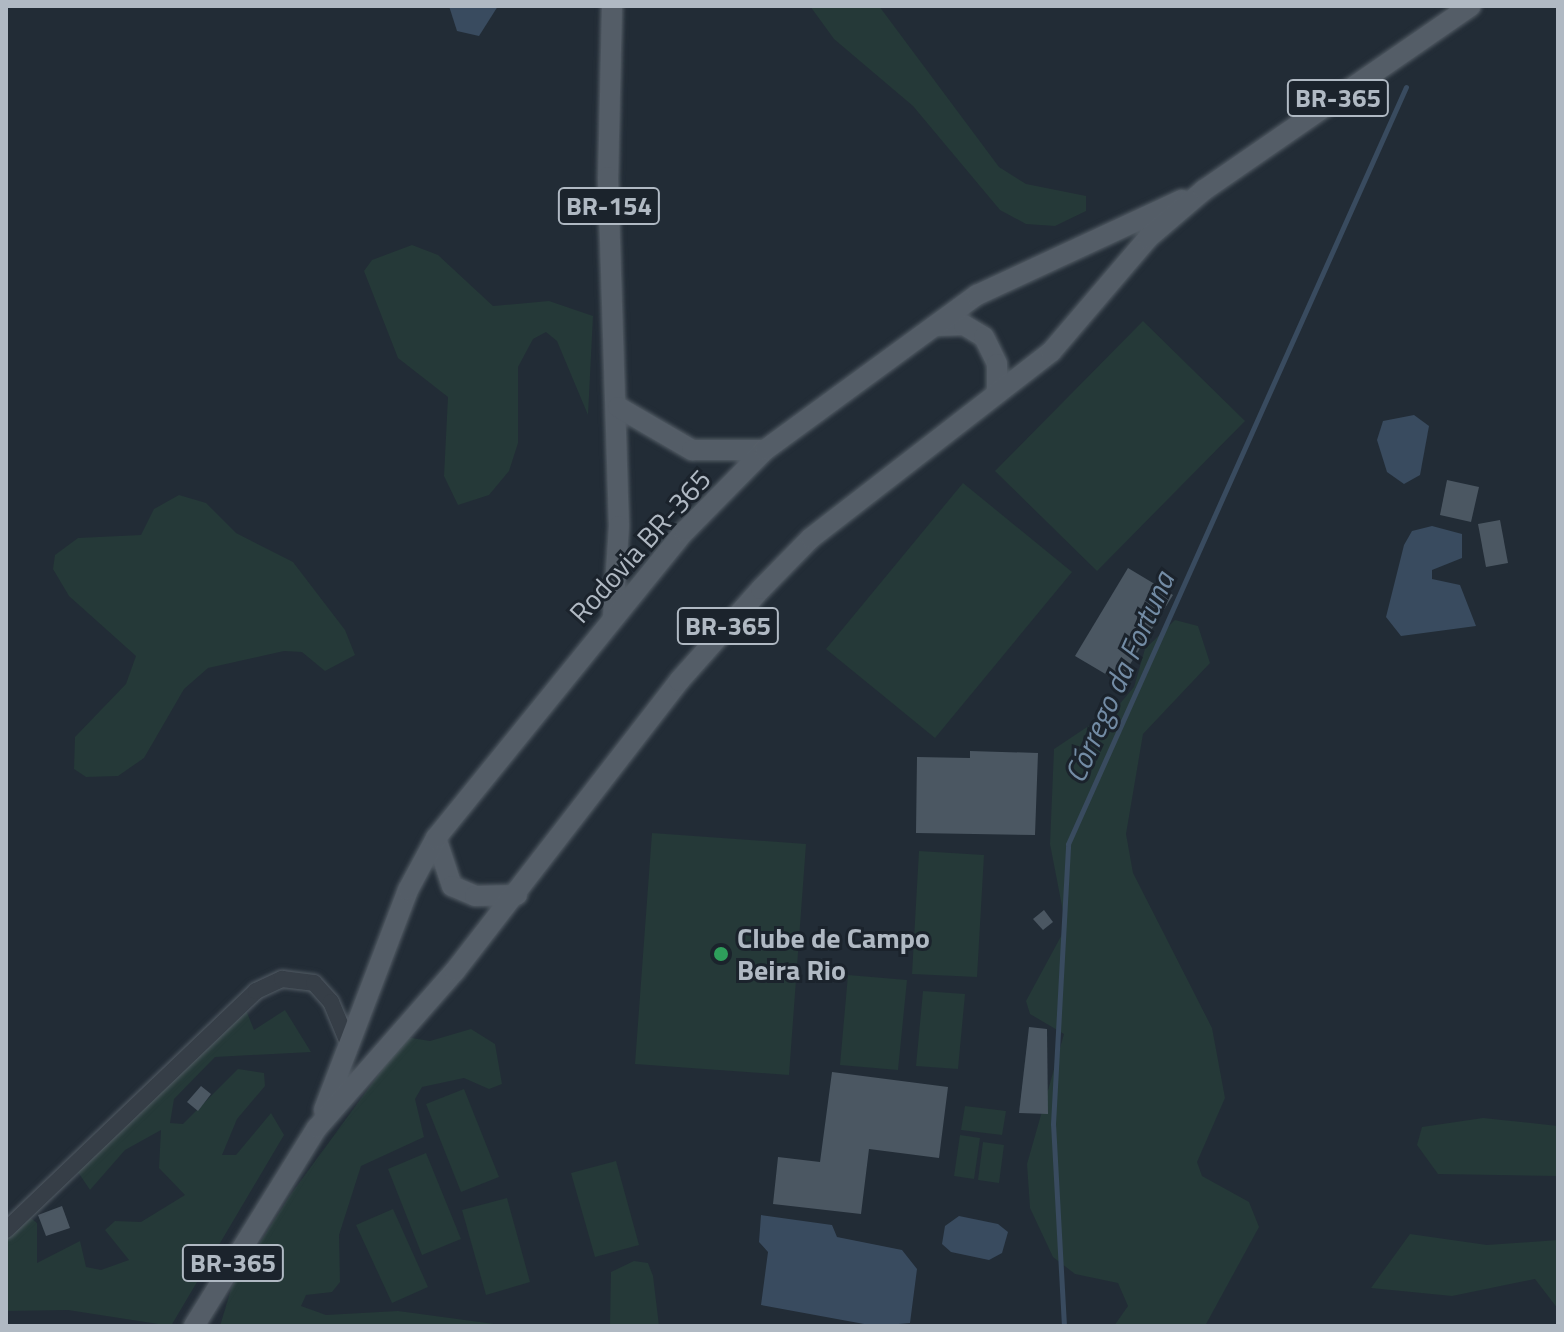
<!DOCTYPE html>
<meta charset="utf-8">
<style>
body{margin:0}
#map{position:relative;width:1564px;height:1332px;overflow:hidden;background:#222c36;font-family:"Titillium Web",sans-serif}
div>[style]{position:absolute}
[style*='--x']{left:calc(var(--x)*1px);top:calc(var(--y)*1px);width:calc(var(--w)*1px);rotate:calc(var(--a)*1deg)}
.green>*{inset:0;background:#253938}
.water>*{inset:0;background:#394b5f}
.stream>*{height:5px;margin:-2.5px;padding:0 2.5px;transform-origin:2.5px;border-radius:2.5px;background:#394b5f}
.building>*{inset:0;background:#4b5762}
.roads{filter:drop-shadow(0 0 2px #535c65) drop-shadow(0 0 2px #535c65)}
.minor>*{height:16px;margin:-8px;padding:0 8px;transform-origin:8px;border-radius:8px;background:#363e47}
.major>*{height:20px;margin:-10px;padding:0 10px;transform-origin:10px;border-radius:10px;background:#545d67}
.dots>*{width:22px;height:22px;translate:-50% -50%;box-sizing:border-box;border:4px solid #1b232c;border-radius:50%}
span{translate:-50% -50%;white-space:nowrap;text-align:center;line-height:1.15;-webkit-text-stroke:6px #1b232c;paint-order:stroke}
.shield-label span{padding:2px 6px;background:#1b232c;border:2px solid;border-radius:6px;-webkit-text-stroke-width:0}
.shield-label{font-size:26px;color:#b0b9c3;font-weight:700}
.street-label{font-size:28px;color:#b0b9c3}
.poi-label{font-size:28px;color:#b0b9c3;font-weight:700}
.left{translate:0 -50%;text-align:left}
.water-label{font-size:30px;color:#738ca5;font-style:italic}
.frame{position:absolute;inset:0;border:8px solid #b0b9c3;pointer-events:none}
</style>
<div id="map">
<div class="green">
<div style="clip-path:polygon(810px 6px,879px 6px,999px 167px,1026px 184px,1086px 196px,1086px 211px,1055px 226px,1026px 224px,1000px 210px,913px 106px,834px 39px)"></div>
<div style="clip-path:polygon(412px 245px,438px 255px,493px 306px,549px 301px,593px 316px,588px 415px,557px 341px,546px 332px,533px 339px,518px 367px,518px 443px,509px 471px,489px 495px,458px 505px,444px 476px,448px 397px,398px 358px,364px 271px,372px 260px)"></div>
<div style="clip-path:polygon(1143px 321px,1245px 421px,1097px 571px,995px 471px)"></div>
<div style="clip-path:polygon(963px 483px,1072px 572px,935px 738px,826px 649px)"></div>
<div style="clip-path:polygon(179px 495px,206px 503px,236px 533px,293px 562px,345px 630px,355px 655px,325px 671px,302px 652px,284px 651px,208px 668px,184px 689px,144px 758px,118px 776px,86px 777px,74px 769px,75px 737px,126px 684px,136px 656px,69px 596px,53px 569px,55px 555px,78px 538px,141px 535px,154px 509px)"></div>
<div style="clip-path:polygon(1175px 620px,1198px 626px,1210px 663px,1143px 734px,1126px 834px,1133px 873px,1212px 1028px,1225px 1098px,1197px 1162px,1202px 1176px,1249px 1202px,1259px 1227px,1205px 1326px,1114px 1326px,1128px 1306px,1118px 1283px,1075px 1274px,1053px 1257px,1030px 1208px,1027px 1164px,1064px 1034px,1030px 1014px,1026px 1001px,1066px 927px,1050px 844px,1054px 749px,1117px 707px,1134px 687px,1145px 649px)"></div>
<div style="clip-path:polygon(652px 833px,806px 844px,789px 1075px,635px 1064px)"></div>
<div style="clip-path:polygon(919px 851px,984px 855px,977px 977px,912px 974px)"></div>
<div style="clip-path:polygon(848px 975px,907px 980px,898px 1070px,840px 1065px)"></div>
<div style="clip-path:polygon(923px 991px,965px 994px,958px 1069px,916px 1066px)"></div>
<div style="clip-path:polygon(244px 1005px,254px 1030px,285px 1010px,311px 1052px,215px 1057px,174px 1099px,170px 1123px,183px 1124px,238px 1069px,264px 1073px,265px 1086px,237px 1119px,222px 1155px,236px 1155px,271px 1113px,284px 1135px,171px 1326px,68px 1310px,6px 1311px,6px 1230px,27px 1215px,37px 1223px,37px 1263px,80px 1241px,86px 1267px,101px 1270px,129px 1260px,105px 1230px,115px 1221px,141px 1222px,185px 1195px,159px 1168px,161px 1130px,125px 1150px,90px 1190px,76px 1169px)"></div>
<div style="clip-path:polygon(471px 1029px,495px 1044px,502px 1084px,489px 1089px,464px 1078px,422px 1087px,415px 1099px,424px 1137px,361px 1166px,339px 1235px,340px 1282px,332px 1292px,306px 1295px,301px 1306px,326px 1315px,398px 1311px,509px 1326px,220px 1326px,232px 1286px,291px 1194px,406px 1037px,430px 1041px)"></div>
<div style="clip-path:polygon(464px 1089px,499px 1177px,461px 1192px,426px 1104px)"></div>
<div style="clip-path:polygon(965px 1106px,1006px 1111px,1002px 1135px,961px 1130px)"></div>
<div style="clip-path:polygon(1483px 1118px,1558px 1126px,1558px 1176px,1438px 1174px,1417px 1145px,1422px 1127px)"></div>
<div style="clip-path:polygon(960px 1135px,980px 1138px,974px 1179px,954px 1176px)"></div>
<div style="clip-path:polygon(983px 1142px,1004px 1145px,999px 1183px,978px 1180px)"></div>
<div style="clip-path:polygon(426px 1153px,461px 1239px,422px 1255px,388px 1169px)"></div>
<div style="clip-path:polygon(616px 1161px,639px 1245px,595px 1257px,571px 1173px)"></div>
<div style="clip-path:polygon(507px 1198px,530px 1282px,486px 1295px,462px 1210px)"></div>
<div style="clip-path:polygon(393px 1209px,428px 1287px,392px 1303px,356px 1225px)"></div>
<div style="clip-path:polygon(1410px 1234px,1487px 1245px,1558px 1240px,1558px 1309px,1535px 1279px,1452px 1296px,1371px 1288px)"></div>
<div style="clip-path:polygon(634px 1261px,648px 1263px,653px 1276px,659px 1326px,610px 1326px,611px 1272px)"></div>
</div>
<div class="water">
<div style="clip-path:polygon(449px 6px,498px 6px,479px 36px,457px 31px)"></div>
<div style="clip-path:polygon(1414px 415px,1429px 426px,1420px 475px,1404px 484px,1387px 472px,1377px 440px,1383px 421px)"></div>
<div style="clip-path:polygon(1432px 526px,1462px 534px,1462px 558px,1432px 570px,1432px 579px,1460px 585px,1476px 626px,1401px 636px,1386px 617px,1404px 545px,1412px 531px)"></div>
<div style="clip-path:polygon(761px 1215px,832px 1225px,837px 1237px,902px 1250px,917px 1269px,910px 1323px,875px 1326px,761px 1305px,768px 1252px,759px 1242px)"></div>
<div style="clip-path:polygon(959px 1216px,998px 1224px,1008px 1232px,1002px 1253px,989px 1260px,951px 1252px,942px 1244px,945px 1226px)"></div>
</div>
<div class="stream">
<div style="--x:1064;--y:1326;--w:202;--a:-93.1"></div>
<div style="--x:1053;--y:1124;--w:280;--a:-86.9"></div>
<div style="--x:1068;--y:844;--w:829;--a:-65.94"></div>
</div>
<div class="building">
<div style="clip-path:polygon(1447px 480px,1479px 487px,1471px 522px,1440px 515px)"></div>
<div style="clip-path:polygon(1500px 520px,1508px 563px,1486px 567px,1478px 524px)"></div>
<div style="clip-path:polygon(1128px 568px,1173px 595px,1119px 682px,1075px 656px)"></div>
<div style="clip-path:polygon(970px 751px,1038px 753px,1035px 835px,916px 833px,917px 757px,970px 758px)"></div>
<div style="clip-path:polygon(1044px 910px,1053px 922px,1043px 930px,1033px 919px)"></div>
<div style="clip-path:polygon(1029px 1027px,1047px 1029px,1048px 1114px,1019px 1113px)"></div>
<div style="clip-path:polygon(832px 1072px,948px 1087px,939px 1158px,869px 1149px,861px 1214px,773px 1204px,778px 1157px,820px 1162px)"></div>
<div style="clip-path:polygon(201px 1086px,211px 1094px,198px 1111px,187px 1102px)"></div>
<div style="clip-path:polygon(62px 1206px,70px 1228px,46px 1236px,38px 1215px)"></div>
</div>
<div class="roads">
<div class="minor">
<div style="--x:6;--y:1230;--w:346;--a:-43.7"></div>
<div style="--x:256;--y:991;--w:29;--a:-25"></div>
<div style="--x:282;--y:979;--w:32;--a:7"></div>
<div style="--x:314;--y:983;--w:25;--a:48"></div>
<div style="--x:331;--y:1002;--w:47;--a:67.3"></div>
</div>
<div class="major">
<div style="--x:612;--y:6;--w:171;--a:91.3"></div>
<div style="--x:608;--y:177;--w:349;--a:88.2"></div>
<div style="--x:619;--y:526;--w:90;--a:93.8"></div>
<div style="--x:936;--y:326;--w:28;--a:-2"></div>
<div style="--x:964;--y:325;--w:23;--a:31"></div>
<div style="--x:984;--y:337;--w:30;--a:64"></div>
<div style="--x:997;--y:364;--w:29;--a:90"></div>
<div style="--x:618;--y:407;--w:86;--a:30.2"></div>
<div style="--x:692;--y:450;--w:73;--a:0"></div>
<div style="--x:436;--y:838;--w:51;--a:71.6"></div>
<div style="--x:452;--y:886;--w:25;--a:23"></div>
<div style="--x:475;--y:896;--w:42;--a:-1.4"></div>
<div style="--x:324;--y:1110;--w:235;--a:-69.1"></div>
<div style="--x:408;--y:890;--w:59;--a:-61.7"></div>
<div style="--x:436;--y:838;--w:395;--a:-51"></div>
<div style="--x:685;--y:531;--w:114;--a:-45.4"></div>
<div style="--x:765;--y:450;--w:263;--a:-36.2"></div>
<div style="--x:977;--y:295;--w:226;--a:-24.9"></div>
<div style="--x:194;--y:1326;--w:233;--a:-58.2"></div>
<div style="--x:317;--y:1128;--w:209;--a:-48.7"></div>
<div style="--x:455;--y:971;--w:366;--a:-52.3"></div>
<div style="--x:679;--y:681;--w:123;--a:-48.3"></div>
<div style="--x:761;--y:589;--w:71;--a:-45.6"></div>
<div style="--x:811;--y:538;--w:304;--a:-37.8"></div>
<div style="--x:1051;--y:352;--w:150;--a:-49.6"></div>
<div style="--x:1148;--y:238;--w:74;--a:-40.6"></div>
<div style="--x:1204;--y:190;--w:324;--a:-34.6"></div>
</div>
</div>
<div class="dots">
<div style="left:721px;top:954px;background:#2e9e5b"></div>
</div>
<div class="shield-label">
<span style="left:1338px;top:98px">BR-365</span>
<span style="left:609px;top:206px">BR-154</span>
<span style="left:728px;top:626px">BR-365</span>
<span style="left:233px;top:1263px">BR-365</span>
</div>
<div class="street-label">
<span style="left:640px;top:546px;rotate:-48deg">Rodovia BR-365</span>
</div>
<div class="poi-label">
<span class="left" style="left:737px;top:954px">Clube de Campo<br>Beira Rio</span>
</div>
<div class="water-label">
<span style="left:1119px;top:677px;rotate:-66deg">Córrego da Fortuna</span>
</div>
<div class="frame"></div>
</div>
